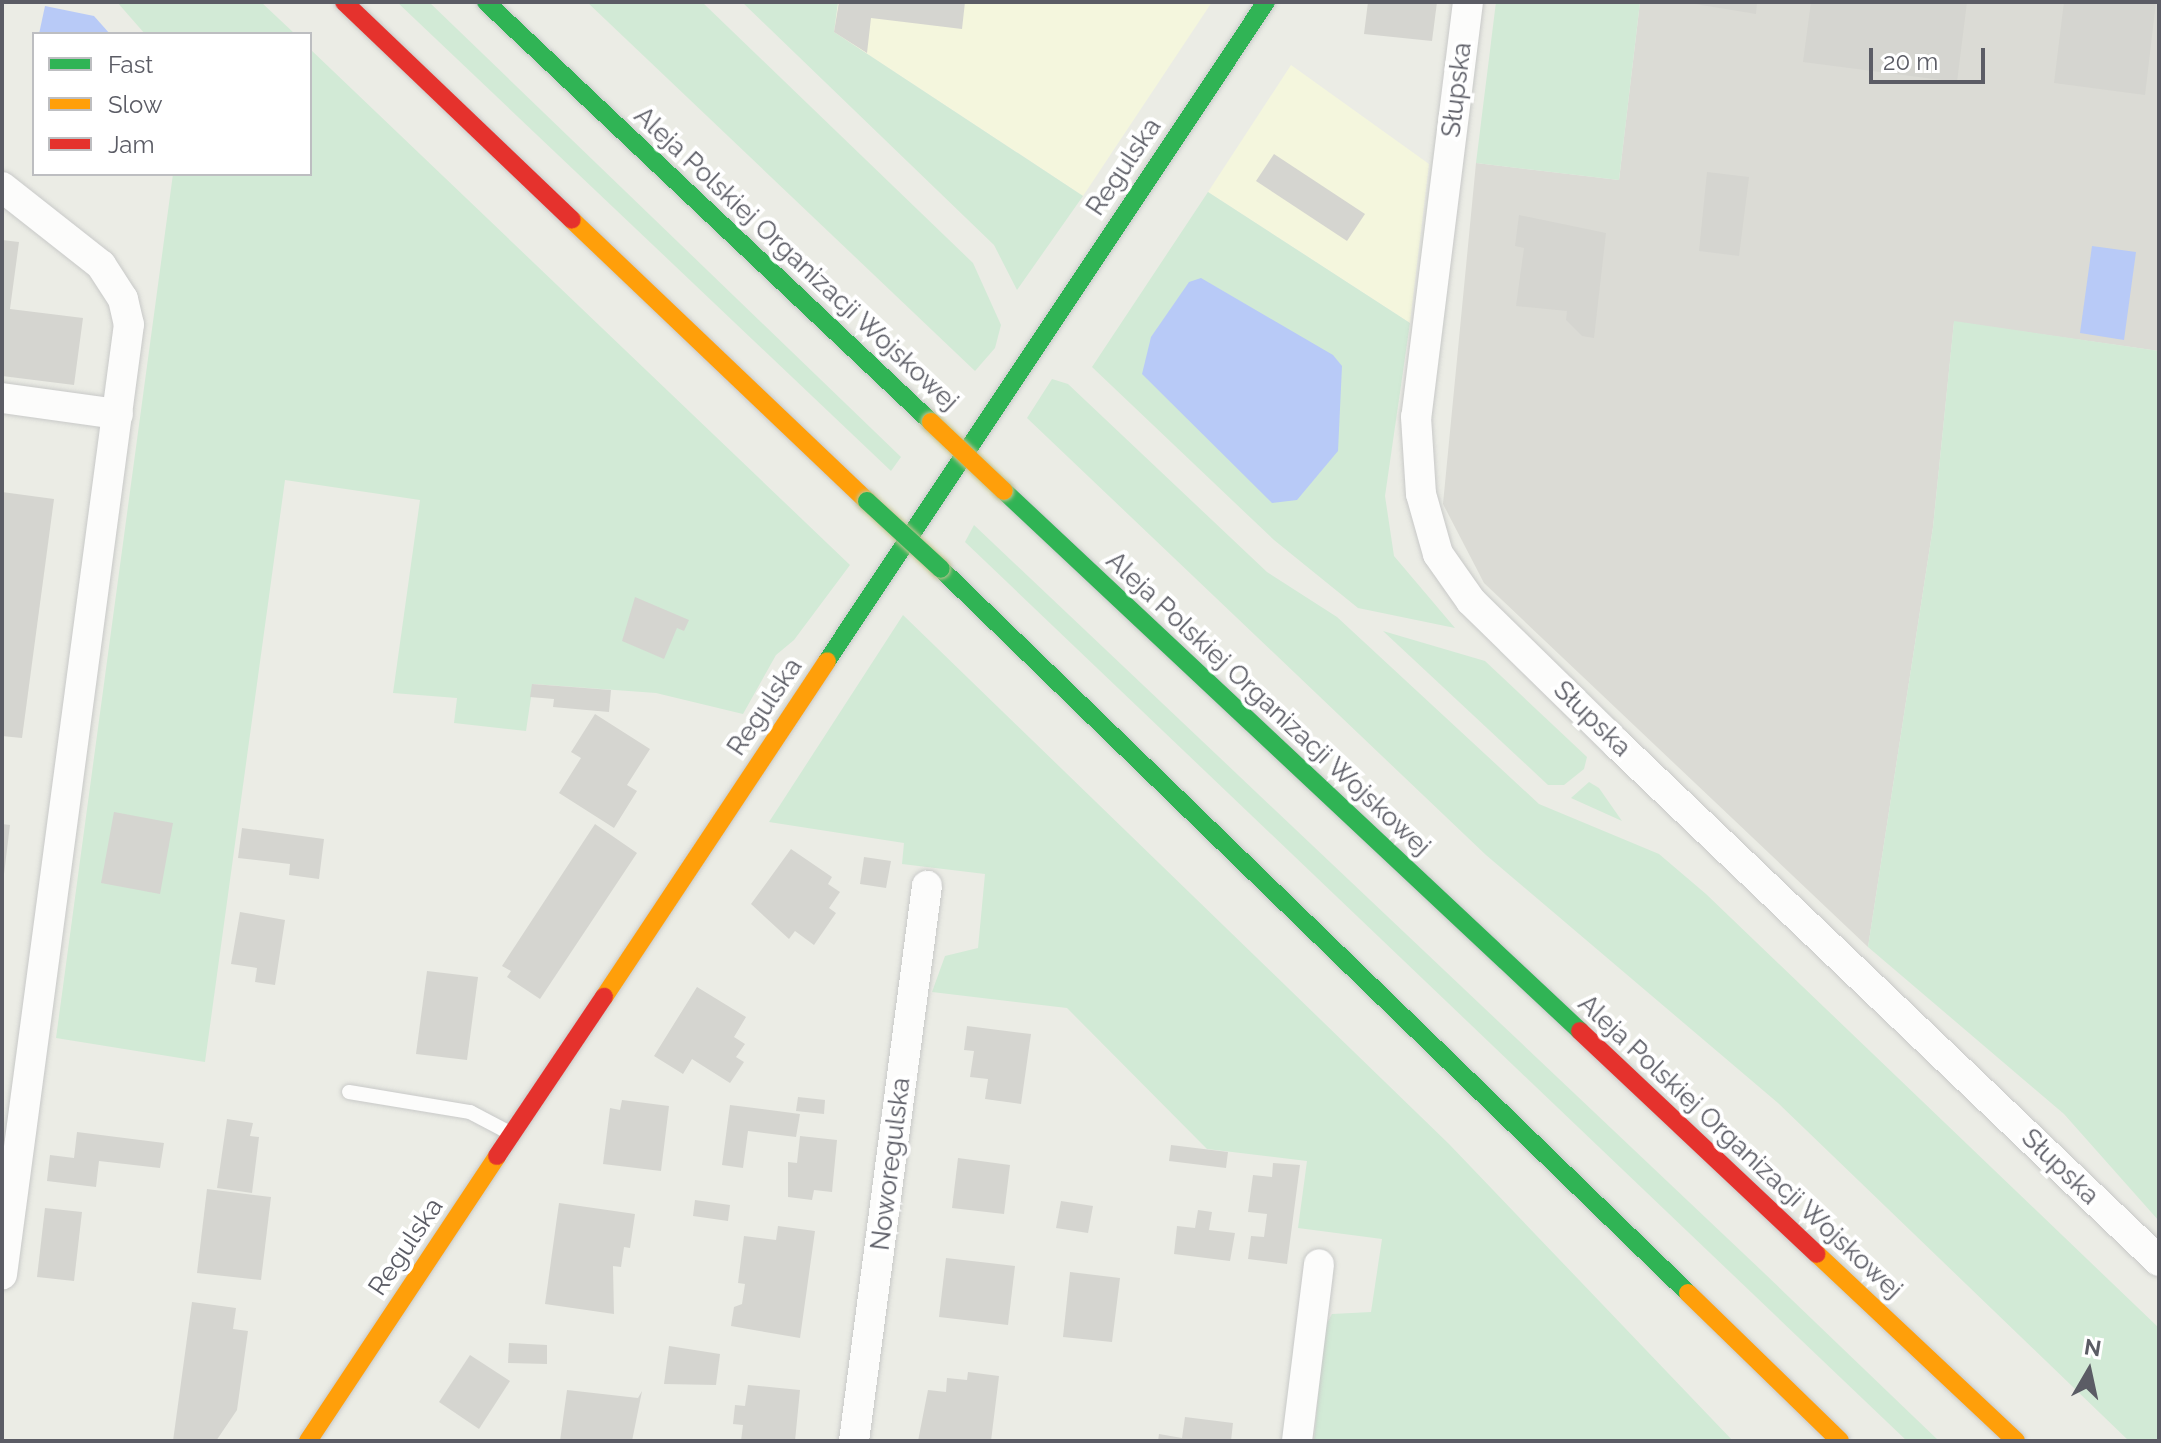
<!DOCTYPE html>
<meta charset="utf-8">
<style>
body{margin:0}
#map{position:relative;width:2161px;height:1443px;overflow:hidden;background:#ebece5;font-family:Raleway,sans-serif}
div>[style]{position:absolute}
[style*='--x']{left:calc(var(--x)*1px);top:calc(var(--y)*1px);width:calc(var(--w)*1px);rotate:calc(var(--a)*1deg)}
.commercial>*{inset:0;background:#f4f6dd}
.industrial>*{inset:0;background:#dbdbd5}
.green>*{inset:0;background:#d2ead6}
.water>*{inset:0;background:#b8caf7}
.building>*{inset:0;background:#d5d5d0}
.roads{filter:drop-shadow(0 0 2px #c8c9c8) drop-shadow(0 0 2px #c8c9c8)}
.lane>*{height:14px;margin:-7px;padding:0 7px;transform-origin:7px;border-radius:7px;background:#fcfcfb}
.street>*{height:30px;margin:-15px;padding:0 15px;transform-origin:15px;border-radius:15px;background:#fcfcfb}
.fast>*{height:18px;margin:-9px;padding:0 9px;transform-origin:9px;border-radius:9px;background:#30b455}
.slow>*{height:18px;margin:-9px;padding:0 9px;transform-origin:9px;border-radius:9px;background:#ff9f0a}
.jam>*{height:18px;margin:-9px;padding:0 9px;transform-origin:9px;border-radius:9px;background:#e5322d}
.bridges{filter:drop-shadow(0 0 2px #c3c392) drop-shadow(0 0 2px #c3c392)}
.fast-bridge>*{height:18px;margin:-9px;padding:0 9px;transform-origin:9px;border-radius:9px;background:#30b455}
.slow-bridge>*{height:18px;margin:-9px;padding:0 9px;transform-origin:9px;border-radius:9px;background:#ff9f0a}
span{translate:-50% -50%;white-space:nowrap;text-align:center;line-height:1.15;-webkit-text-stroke:8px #fff;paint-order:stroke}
.street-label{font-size:26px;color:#5b5c65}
.frame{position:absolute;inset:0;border:4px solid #5b5c65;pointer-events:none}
.legend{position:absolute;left:32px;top:32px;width:280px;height:144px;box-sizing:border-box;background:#fff;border:2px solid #bdbec1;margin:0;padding:10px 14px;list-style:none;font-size:24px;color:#5b5c65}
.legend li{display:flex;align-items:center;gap:16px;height:40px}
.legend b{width:40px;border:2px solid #bdbec1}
.north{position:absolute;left:2049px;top:1331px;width:80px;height:80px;-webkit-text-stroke:6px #fff;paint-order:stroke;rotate:9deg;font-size:22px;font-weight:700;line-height:32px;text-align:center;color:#5b5c65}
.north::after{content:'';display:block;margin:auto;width:28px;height:36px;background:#5b5c65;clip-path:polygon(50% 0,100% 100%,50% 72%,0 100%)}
.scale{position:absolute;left:1869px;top:48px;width:116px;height:36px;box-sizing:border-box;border:4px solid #5b5c65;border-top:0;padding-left:10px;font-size:24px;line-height:28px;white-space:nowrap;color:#5b5c65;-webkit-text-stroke:6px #fff;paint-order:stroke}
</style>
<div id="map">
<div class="commercial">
<div style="clip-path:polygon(838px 2px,1212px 2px,1083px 196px,834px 32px)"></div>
<div style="clip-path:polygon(1291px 65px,1429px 164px,1410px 323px,1208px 192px)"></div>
</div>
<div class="industrial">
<div style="clip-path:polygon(1640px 2px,2159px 2px,2159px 351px,1954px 322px,1933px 527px,1868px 947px,1484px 583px,1443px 504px,1476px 163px,1619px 180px)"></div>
</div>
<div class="green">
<div style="clip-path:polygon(117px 2px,261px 2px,295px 34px,145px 34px)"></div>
<div style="clip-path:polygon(397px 2px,429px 2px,901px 457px,891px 471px)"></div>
<div style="clip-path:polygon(587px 2px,702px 2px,973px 263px,1001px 325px,995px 348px,975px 371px)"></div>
<div style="clip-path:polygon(742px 2px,838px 2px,834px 32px,1083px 196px,1017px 290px,994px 245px)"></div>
<div style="clip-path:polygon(1496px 2px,1640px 2px,1619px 180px,1476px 163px)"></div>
<div style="clip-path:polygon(310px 49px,850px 565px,794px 640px,776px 655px,743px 714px,656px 693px,533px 684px,526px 731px,454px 723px,457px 698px,393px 693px,420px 500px,285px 480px,205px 1062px,56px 1038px,173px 174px,310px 174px)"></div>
<div style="clip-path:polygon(1208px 192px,1410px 323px,1385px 496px,1394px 556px,1455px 628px,1358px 608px,1274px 540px,1092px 367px)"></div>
<div style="clip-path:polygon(1954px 321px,2159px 351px,2159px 1221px,2064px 1114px,1868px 947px,1933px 527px)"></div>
<div style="clip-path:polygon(1052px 379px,1068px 384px,1267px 572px,1337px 617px,1539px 804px,1659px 854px,1706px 894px,2159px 1328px,2159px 1441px,2129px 1441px,1778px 1103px,1486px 855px,1027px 418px)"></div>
<div style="clip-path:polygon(974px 525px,1763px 1272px,1939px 1441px,1907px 1441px,965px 542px)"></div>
<div style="clip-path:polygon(903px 615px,1449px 1144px,1733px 1441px,1314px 1441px,1324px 1329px,1332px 1314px,1371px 1312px,1382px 1239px,1298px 1228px,1307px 1161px,1207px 1149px,1067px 1008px,932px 992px,945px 956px,978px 948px,985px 874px,902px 864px,904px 843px,769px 822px)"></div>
<div style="clip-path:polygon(1383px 631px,1485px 661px,1587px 757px,1584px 769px,1564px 785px,1548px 785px)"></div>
<div style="clip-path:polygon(1589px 782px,1599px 788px,1622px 821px,1571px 798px)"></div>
</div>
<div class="water">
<div style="clip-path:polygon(45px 6px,94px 16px,110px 34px,39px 34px)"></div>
<div style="clip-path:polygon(2092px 246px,2136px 252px,2124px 340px,2080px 333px)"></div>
<div style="clip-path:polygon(1201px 278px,1333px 355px,1342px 366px,1338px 451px,1297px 500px,1272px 503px,1142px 374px,1151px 337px,1189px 282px)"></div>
</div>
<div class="building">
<div style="clip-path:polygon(839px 2px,965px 2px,962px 29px,871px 18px,867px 53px,834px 32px)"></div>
<div style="clip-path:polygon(1368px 2px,1437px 2px,1432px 41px,1364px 34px)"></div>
<div style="clip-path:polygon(1683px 2px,1757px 2px,1756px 14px)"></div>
<div style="clip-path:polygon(1811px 2px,1967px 2px,1957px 82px,1803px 62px)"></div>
<div style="clip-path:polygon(2064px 2px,2156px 2px,2145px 95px,2054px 83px)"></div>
<div style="clip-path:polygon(1274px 154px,1365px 214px,1347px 241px,1256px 181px)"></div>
<div style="clip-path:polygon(1707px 172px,1749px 177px,1739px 256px,1699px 251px)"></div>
<div style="clip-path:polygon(1519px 215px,1606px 233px,1594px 338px,1582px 336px,1566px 320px,1567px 311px,1516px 306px,1524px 248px,1515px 246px)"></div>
<div style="clip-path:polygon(2px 240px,19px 242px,10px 309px,83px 318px,74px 385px,2px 376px)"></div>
<div style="clip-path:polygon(2px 492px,54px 499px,22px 738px,2px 736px)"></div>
<div style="clip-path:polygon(635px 597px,689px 620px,684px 631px,677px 628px,664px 659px,622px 641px)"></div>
<div style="clip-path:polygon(532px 684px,611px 690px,609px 712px,553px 707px,554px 699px,530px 697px)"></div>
<div style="clip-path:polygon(595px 714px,650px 749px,627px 785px,637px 791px,614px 828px,559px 793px,581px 758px,571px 752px)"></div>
<div style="clip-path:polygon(114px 812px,173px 823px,160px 894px,101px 883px)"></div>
<div style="clip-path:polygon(2px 824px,10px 825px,4px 874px,2px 874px)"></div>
<div style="clip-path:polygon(595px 824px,637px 853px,540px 999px,507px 977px,511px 971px,502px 966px)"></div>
<div style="clip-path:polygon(242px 828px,324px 839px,319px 879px,289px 875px,290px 864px,238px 858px)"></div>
<div style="clip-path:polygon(791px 849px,832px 877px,828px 884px,840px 892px,829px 908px,836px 913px,814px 945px,795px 931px,789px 939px,751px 904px)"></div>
<div style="clip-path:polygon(864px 857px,891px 861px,886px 888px,860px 884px)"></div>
<div style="clip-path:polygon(240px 912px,285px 920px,275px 985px,255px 982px,257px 968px,231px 964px)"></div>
<div style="clip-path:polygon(427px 971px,478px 977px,467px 1060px,416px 1054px)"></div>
<div style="clip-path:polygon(697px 987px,746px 1017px,734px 1037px,745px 1044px,736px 1057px,744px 1062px,730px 1083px,692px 1059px,683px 1074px,654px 1056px)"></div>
<div style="clip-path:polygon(967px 1026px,1031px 1034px,1021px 1104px,985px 1099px,988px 1079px,970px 1077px,974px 1051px,964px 1050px)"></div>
<div style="clip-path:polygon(798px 1097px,825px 1100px,824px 1114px,796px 1111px)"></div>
<div style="clip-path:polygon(622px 1100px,669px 1106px,661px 1171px,603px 1164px,610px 1108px,620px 1110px)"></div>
<div style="clip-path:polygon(730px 1105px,800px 1114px,796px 1137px,748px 1131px,743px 1168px,722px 1165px)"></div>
<div style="clip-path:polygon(227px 1119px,253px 1123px,250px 1136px,259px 1137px,252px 1193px,217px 1188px)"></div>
<div style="clip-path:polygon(77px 1132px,164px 1143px,160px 1168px,99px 1161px,96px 1187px,47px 1181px,50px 1155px,74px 1158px)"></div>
<div style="clip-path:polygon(800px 1136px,837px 1140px,832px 1192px,814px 1190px,812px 1200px,788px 1197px,788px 1162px,797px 1163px)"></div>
<div style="clip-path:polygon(1171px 1145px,1228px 1152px,1226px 1168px,1169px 1161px)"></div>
<div style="clip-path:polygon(958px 1158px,1010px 1165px,1004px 1214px,952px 1208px)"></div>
<div style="clip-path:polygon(1273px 1163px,1300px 1165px,1287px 1264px,1248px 1259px,1251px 1236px,1264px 1237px,1267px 1214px,1248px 1212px,1253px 1175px,1272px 1177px)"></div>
<div style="clip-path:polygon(207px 1189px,271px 1197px,261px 1280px,197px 1273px)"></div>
<div style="clip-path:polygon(695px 1200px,730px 1205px,728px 1221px,693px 1216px)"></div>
<div style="clip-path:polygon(1061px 1201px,1093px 1206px,1088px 1233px,1056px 1228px)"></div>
<div style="clip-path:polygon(559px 1203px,635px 1214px,630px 1248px,624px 1247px,621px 1267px,613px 1266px,614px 1314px,545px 1304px)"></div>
<div style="clip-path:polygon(45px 1208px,82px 1212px,74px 1281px,37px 1277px)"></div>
<div style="clip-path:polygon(1198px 1210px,1212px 1212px,1209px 1230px,1235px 1233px,1230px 1261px,1174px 1254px,1177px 1226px,1195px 1228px)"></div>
<div style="clip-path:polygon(778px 1226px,815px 1231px,800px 1338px,731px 1326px,734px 1307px,742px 1304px,745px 1284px,738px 1283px,744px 1236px,776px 1240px)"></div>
<div style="clip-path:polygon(946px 1258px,1015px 1266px,1008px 1325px,939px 1317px)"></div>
<div style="clip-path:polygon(1070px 1272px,1120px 1278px,1112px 1342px,1063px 1337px)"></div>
<div style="clip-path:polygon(192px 1302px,236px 1308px,233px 1329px,248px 1331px,237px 1410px,216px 1441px,173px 1441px)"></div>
<div style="clip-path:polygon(509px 1343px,547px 1345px,547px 1364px,508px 1363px)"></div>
<div style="clip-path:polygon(669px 1346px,720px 1354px,716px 1385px,664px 1384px)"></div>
<div style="clip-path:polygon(470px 1355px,510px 1381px,479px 1429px,439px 1402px)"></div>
<div style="clip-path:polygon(968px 1372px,999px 1376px,991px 1441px,918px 1441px,928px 1390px,946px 1392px,947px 1378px,967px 1380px)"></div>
<div style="clip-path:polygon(748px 1385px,800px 1390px,795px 1441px,741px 1441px,743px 1425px,733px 1424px,735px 1405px,745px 1406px)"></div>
<div style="clip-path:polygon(567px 1390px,638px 1398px,642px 1391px,632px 1441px,560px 1441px)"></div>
<div style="clip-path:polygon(1185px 1417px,1233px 1423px,1231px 1441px,1158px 1441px,1159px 1434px,1182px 1438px)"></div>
</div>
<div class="roads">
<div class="lane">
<div style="--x:349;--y:1092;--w:123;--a:9.4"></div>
<div style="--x:470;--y:1112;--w:43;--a:27.8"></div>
</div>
<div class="street">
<div style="--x:1468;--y:2;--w:418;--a:97.1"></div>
<div style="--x:1416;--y:417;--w:77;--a:86.3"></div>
<div style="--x:1421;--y:494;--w:62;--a:74.2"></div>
<div style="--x:1438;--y:554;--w:57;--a:54.9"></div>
<div style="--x:1471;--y:601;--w:204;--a:44.4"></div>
<div style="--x:1617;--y:744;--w:749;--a:43.65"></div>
<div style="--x:2;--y:187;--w:126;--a:38.2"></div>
<div style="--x:101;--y:265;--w:40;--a:57.1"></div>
<div style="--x:123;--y:299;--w:26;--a:77"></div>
<div style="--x:129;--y:324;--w:959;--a:97.61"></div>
<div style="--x:2;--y:398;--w:117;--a:7.9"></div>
<div style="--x:854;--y:1441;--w:560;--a:-82.51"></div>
<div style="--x:1297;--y:1441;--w:178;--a:-82.9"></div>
</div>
<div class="fast">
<div style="--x:486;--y:2;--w:612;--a:43.34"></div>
<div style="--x:1004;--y:491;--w:790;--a:43.15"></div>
<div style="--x:941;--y:569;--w:1040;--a:44.1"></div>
<div style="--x:827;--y:661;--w:792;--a:-56.33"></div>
</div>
<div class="slow">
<div style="--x:572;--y:220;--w:407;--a:43.6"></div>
<div style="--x:604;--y:997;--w:403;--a:-56.4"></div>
<div style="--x:1817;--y:1254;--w:273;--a:43.2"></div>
<div style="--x:1688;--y:1293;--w:212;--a:44.2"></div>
<div style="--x:308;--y:1441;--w:342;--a:-56.4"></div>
</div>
<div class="jam">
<div style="--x:344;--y:2;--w:315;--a:43.7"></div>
<div style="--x:1580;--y:1031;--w:325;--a:43.3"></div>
<div style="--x:497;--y:1156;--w:192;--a:-56.1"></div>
</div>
</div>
<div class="bridges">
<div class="fast-bridge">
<div style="--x:867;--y:501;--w:100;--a:42.6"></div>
</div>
<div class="slow-bridge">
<div style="--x:931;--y:422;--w:100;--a:43.4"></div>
</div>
</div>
<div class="street-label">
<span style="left:1457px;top:90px;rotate:-83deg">Słupska</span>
<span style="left:1124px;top:167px;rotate:-56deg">Regulska</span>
<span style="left:796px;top:259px;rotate:43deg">Aleja Polskiej Organizacji Wojskowej</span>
<span style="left:1268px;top:704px;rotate:43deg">Aleja Polskiej Organizacji Wojskowej</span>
<span style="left:765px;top:707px;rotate:-56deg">Regulska</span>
<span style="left:1592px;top:719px;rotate:44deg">Słupska</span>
<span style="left:1740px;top:1147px;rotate:43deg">Aleja Polskiej Organizacji Wojskowej</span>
<span style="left:891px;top:1164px;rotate:-83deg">Noworegulska</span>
<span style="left:2060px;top:1167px;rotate:44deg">Słupska</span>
<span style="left:406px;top:1247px;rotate:-56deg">Regulska</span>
</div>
<div class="frame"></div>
<ul class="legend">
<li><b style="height:10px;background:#30b455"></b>Fast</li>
<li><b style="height:10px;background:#ff9f0a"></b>Slow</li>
<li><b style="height:10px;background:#e5322d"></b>Jam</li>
</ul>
<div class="north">N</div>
<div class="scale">20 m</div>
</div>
